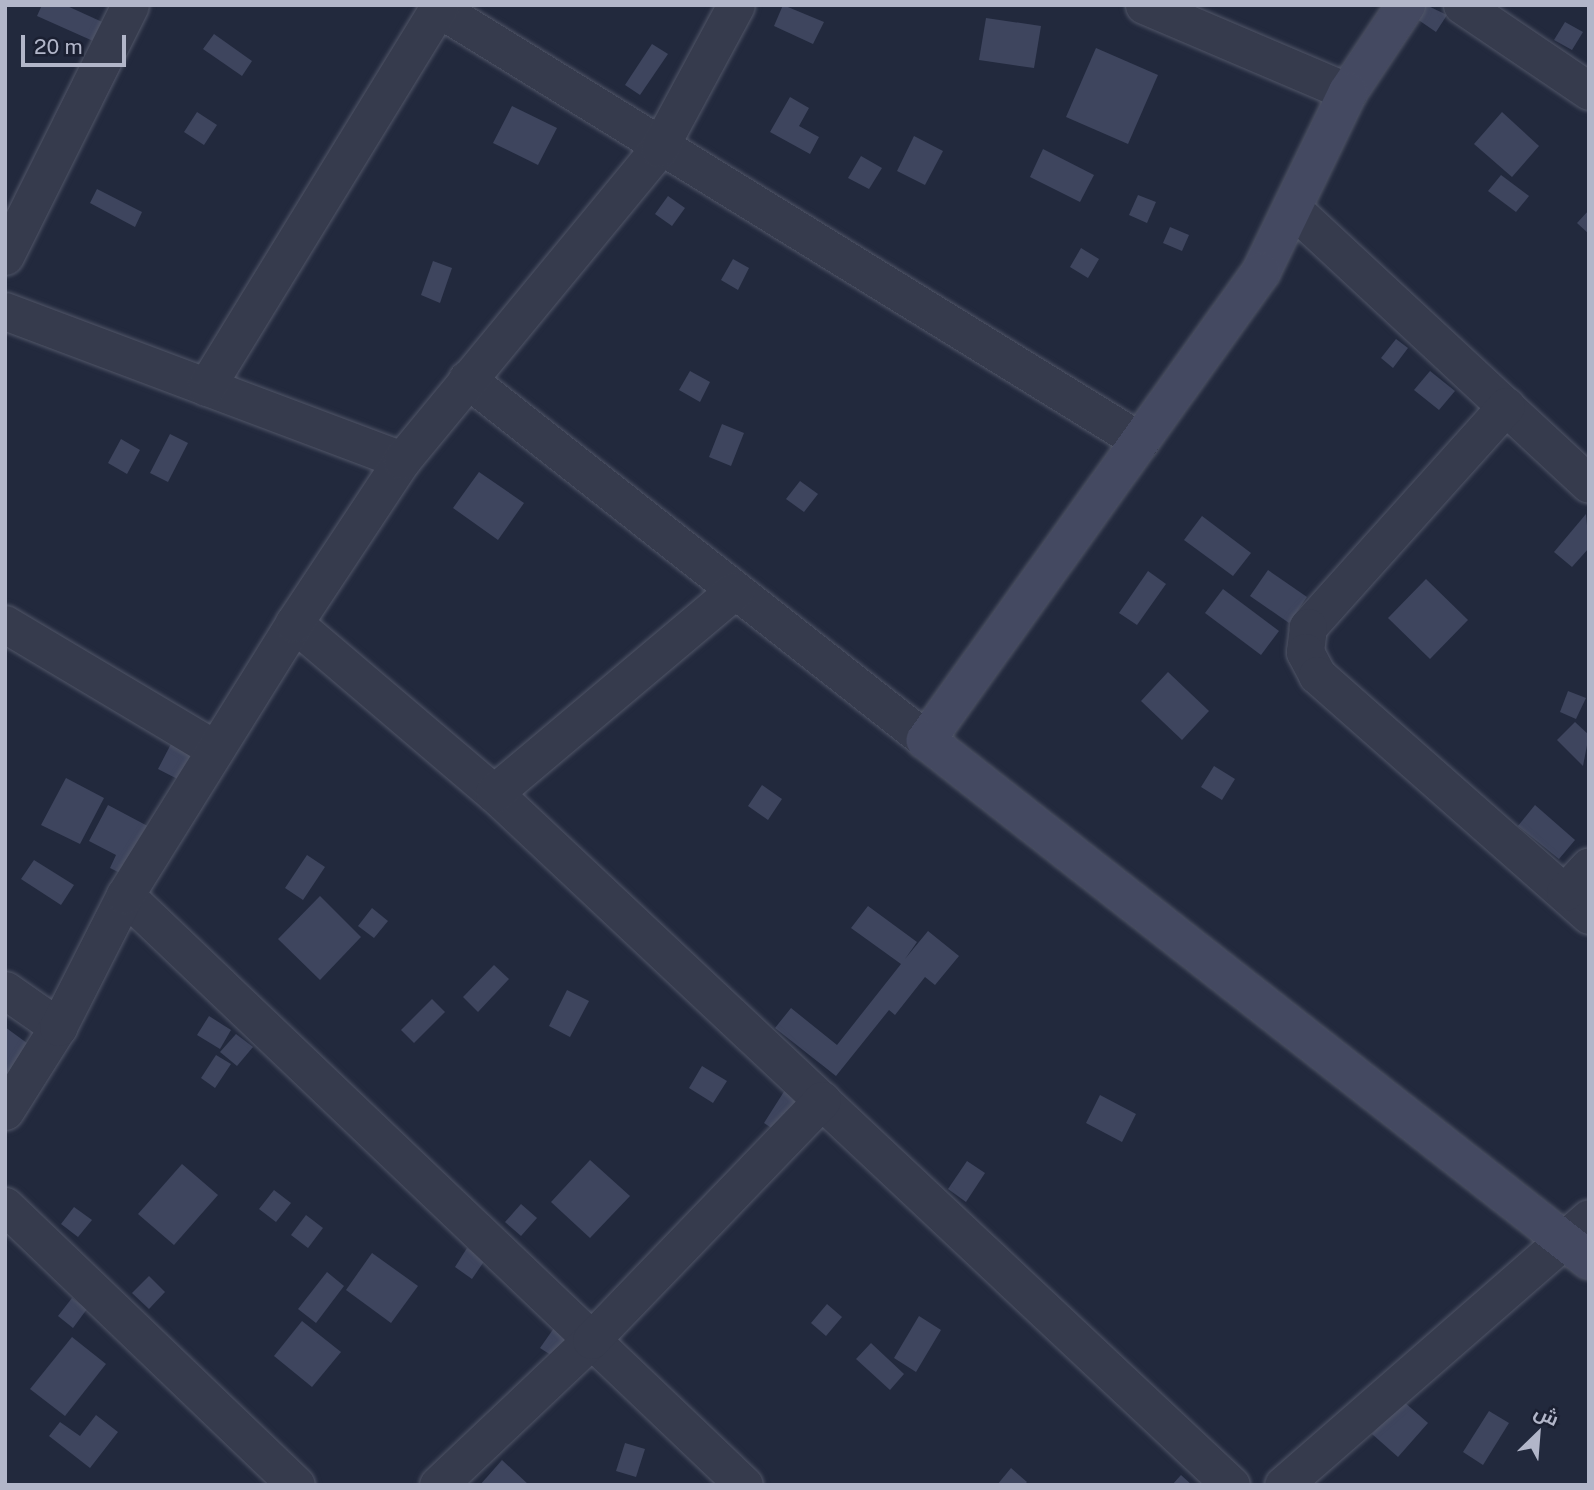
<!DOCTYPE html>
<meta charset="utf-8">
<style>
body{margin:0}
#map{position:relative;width:1594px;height:1490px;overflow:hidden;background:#22293d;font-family:"Public Sans",Cairo,sans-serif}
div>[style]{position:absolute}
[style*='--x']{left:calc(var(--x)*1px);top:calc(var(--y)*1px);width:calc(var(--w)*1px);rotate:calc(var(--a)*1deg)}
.building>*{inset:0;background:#3e455e}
.roads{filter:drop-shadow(0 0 2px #515668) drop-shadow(0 0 2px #515668)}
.street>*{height:37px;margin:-18.5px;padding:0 18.5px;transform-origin:18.5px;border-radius:18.5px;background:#363b4d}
.secondary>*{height:38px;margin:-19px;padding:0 19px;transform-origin:19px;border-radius:19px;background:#444961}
span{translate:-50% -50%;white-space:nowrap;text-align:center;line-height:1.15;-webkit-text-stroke:5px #1b2032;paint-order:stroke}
.frame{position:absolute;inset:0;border:7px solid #b2b6c9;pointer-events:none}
.north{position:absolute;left:1503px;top:1399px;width:70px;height:70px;-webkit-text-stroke:5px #1b2032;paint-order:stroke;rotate:25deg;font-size:19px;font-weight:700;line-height:28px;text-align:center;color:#b2b6c9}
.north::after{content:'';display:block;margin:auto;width:24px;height:32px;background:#b2b6c9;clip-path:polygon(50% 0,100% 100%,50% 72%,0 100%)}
.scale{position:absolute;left:21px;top:35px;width:105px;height:32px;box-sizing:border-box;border:4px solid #b2b6c9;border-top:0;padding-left:9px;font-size:21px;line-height:24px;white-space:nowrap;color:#b2b6c9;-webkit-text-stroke:5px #1b2032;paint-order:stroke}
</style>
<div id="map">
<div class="building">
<div style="clip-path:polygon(42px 5px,65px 5px,111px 26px,102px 45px,37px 16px)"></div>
<div style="clip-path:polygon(783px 5px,824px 22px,813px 44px,774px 26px)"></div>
<div style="clip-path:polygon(1426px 5px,1447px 15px,1436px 32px,1417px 19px)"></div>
<div style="clip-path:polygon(986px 18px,1041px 26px,1034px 68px,979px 60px)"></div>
<div style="clip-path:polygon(1565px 22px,1583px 32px,1572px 50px,1554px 40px)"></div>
<div style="clip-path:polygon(214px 34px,252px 61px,242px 76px,203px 49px)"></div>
<div style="clip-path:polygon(652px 44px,668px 54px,640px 95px,625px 85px)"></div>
<div style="clip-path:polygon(1096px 48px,1158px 75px,1128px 144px,1066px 117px)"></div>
<div style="clip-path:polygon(790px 97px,809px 108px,799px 126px,819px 137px,810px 154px,770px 132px)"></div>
<div style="clip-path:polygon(512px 106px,557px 128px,538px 165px,493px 143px)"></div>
<div style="clip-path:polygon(197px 112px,217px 125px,204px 145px,184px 132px)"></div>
<div style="clip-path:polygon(1502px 112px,1539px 146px,1512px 177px,1474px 144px)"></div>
<div style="clip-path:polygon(914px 136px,943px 151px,925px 185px,897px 171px)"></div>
<div style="clip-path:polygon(1043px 149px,1094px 175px,1080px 202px,1030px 177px)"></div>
<div style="clip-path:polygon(861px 156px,882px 168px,869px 189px,848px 178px)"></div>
<div style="clip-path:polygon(1501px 175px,1529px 196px,1516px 212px,1488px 191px)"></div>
<div style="clip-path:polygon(97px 189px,142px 212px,135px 227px,90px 203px)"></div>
<div style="clip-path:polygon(1138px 195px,1156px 202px,1147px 223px,1129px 215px)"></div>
<div style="clip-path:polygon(668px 196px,685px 208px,672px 226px,655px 214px)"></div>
<div style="clip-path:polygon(1589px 210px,1589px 234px,1577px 223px)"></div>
<div style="clip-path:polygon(1170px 227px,1189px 235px,1182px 251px,1163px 243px)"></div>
<div style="clip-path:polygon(1081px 248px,1099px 259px,1088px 278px,1070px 267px)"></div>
<div style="clip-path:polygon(733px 259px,749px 268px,738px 290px,721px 280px)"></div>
<div style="clip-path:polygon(433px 261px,452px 268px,440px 303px,421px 295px)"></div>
<div style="clip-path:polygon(1396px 339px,1408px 348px,1393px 368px,1381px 358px)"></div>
<div style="clip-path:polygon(690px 371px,710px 382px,700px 402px,679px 390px)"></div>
<div style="clip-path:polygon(1430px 371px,1455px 391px,1439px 410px,1414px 390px)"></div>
<div style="clip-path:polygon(722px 424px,744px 433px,731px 466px,709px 457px)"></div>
<div style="clip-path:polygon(170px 434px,188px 443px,168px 482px,150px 473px)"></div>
<div style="clip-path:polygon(121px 439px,140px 450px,127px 474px,108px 463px)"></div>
<div style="clip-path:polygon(479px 472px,524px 503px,498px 540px,453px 508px)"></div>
<div style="clip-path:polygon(800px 481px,818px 494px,804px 512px,786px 499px)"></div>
<div style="clip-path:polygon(1586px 514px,1589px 548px,1572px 567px,1554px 552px)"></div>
<div style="clip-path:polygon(1202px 516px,1251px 553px,1233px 576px,1184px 540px)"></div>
<div style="clip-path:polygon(1268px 570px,1307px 597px,1289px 623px,1250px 596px)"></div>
<div style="clip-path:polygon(1148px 571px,1166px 584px,1137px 625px,1119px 613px)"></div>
<div style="clip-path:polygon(1426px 579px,1468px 620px,1430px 659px,1388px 618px)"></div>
<div style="clip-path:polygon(1223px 589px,1279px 631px,1261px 655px,1205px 613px)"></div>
<div style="clip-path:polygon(1168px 672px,1209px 711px,1182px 740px,1141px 701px)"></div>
<div style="clip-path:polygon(1568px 691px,1586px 698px,1576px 719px,1560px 712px)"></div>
<div style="clip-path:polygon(1575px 722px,1589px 735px,1583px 766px,1557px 740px)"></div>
<div style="clip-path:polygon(171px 744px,204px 761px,191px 786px,158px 769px)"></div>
<div style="clip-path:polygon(1214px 766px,1235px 779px,1222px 800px,1201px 787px)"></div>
<div style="clip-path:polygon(66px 778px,104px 798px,80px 844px,41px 825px)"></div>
<div style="clip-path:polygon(762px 785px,782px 799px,768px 820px,748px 806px)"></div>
<div style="clip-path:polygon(108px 805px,157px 831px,132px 879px,110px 868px,116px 855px,89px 841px)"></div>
<div style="clip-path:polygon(1535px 805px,1575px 840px,1559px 859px,1518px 826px)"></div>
<div style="clip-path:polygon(307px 855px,325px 867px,303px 900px,285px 888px)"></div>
<div style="clip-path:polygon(34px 860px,74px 885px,61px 905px,21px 879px)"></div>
<div style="clip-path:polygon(320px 896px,361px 937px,320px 980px,278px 939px)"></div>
<div style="clip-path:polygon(868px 906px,917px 942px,905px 959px,928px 931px,959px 956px,935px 985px,925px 977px,895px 1015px,889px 1010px,836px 1076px,775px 1028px,791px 1008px,837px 1045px,901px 964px,851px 928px)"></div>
<div style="clip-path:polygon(372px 908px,388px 921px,374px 938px,358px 926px)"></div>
<div style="clip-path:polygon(494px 965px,509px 979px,478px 1012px,463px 997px)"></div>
<div style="clip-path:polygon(567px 990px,589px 1001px,570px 1037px,549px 1026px)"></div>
<div style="clip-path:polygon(432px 999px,445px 1012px,414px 1043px,401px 1030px)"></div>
<div style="clip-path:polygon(209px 1016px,231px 1030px,220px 1049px,197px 1035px)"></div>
<div style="clip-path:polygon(5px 1027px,31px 1046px,5px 1080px)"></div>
<div style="clip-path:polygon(236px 1034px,253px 1047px,237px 1066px,220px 1052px)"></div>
<div style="clip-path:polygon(216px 1055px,231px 1064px,215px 1088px,201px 1078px)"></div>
<div style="clip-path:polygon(702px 1066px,727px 1081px,713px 1103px,689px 1088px)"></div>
<div style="clip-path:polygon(785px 1090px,804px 1102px,782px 1135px,764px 1123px)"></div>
<div style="clip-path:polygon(1100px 1095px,1136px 1114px,1122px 1142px,1086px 1123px)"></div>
<div style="clip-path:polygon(590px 1160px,630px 1196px,590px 1238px,551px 1202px)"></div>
<div style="clip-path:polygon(967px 1161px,985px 1173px,966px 1202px,948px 1189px)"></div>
<div style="clip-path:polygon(182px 1164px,218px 1195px,174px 1245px,138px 1214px)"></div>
<div style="clip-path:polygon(274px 1190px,291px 1203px,276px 1222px,259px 1209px)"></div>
<div style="clip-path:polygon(521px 1204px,537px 1218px,521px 1236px,505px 1222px)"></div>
<div style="clip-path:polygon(74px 1207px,92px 1220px,78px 1237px,61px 1224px)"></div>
<div style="clip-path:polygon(306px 1215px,323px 1228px,308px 1248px,291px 1235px)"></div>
<div style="clip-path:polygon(467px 1248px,485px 1260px,472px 1279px,455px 1267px)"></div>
<div style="clip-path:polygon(372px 1253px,418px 1286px,391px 1323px,346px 1290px)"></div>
<div style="clip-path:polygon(327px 1272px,344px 1286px,316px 1323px,298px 1309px)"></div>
<div style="clip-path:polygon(149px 1276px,165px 1292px,149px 1309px,132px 1293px)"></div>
<div style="clip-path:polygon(72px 1298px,87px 1309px,73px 1328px,58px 1316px)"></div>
<div style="clip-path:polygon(827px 1304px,842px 1317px,826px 1336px,811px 1323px)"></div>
<div style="clip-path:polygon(919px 1316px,941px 1330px,916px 1372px,894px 1358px)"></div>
<div style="clip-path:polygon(302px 1321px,341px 1352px,312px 1387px,274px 1356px)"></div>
<div style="clip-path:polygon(554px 1328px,571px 1340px,557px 1359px,540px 1348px)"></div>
<div style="clip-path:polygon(72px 1337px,106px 1364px,65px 1416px,30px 1389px)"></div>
<div style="clip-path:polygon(871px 1343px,904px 1374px,890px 1390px,856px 1359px)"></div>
<div style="clip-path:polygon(1403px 1401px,1428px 1423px,1398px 1457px,1372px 1434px)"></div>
<div style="clip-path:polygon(1489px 1411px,1509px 1423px,1483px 1465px,1463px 1452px)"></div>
<div style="clip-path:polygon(96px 1415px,118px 1432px,90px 1468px,49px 1436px,60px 1422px,80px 1436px)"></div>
<div style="clip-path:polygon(625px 1443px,645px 1449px,636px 1477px,616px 1471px)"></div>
<div style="clip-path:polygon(502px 1460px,529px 1485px,480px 1485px)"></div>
<div style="clip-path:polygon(1011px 1468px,1027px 1482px,1024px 1485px,997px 1485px)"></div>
<div style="clip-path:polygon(1181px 1475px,1192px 1485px,1172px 1485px)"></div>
</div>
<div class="roads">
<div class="street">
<div style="--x:1144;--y:5;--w:222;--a:23.1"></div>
<div style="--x:1462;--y:5;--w:153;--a:34.1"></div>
<div style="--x:438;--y:8;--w:825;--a:31.67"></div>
<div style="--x:1292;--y:208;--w:405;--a:42.9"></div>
<div style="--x:5;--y:256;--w:280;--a:-63.5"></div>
<div style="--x:5;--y:311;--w:424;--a:20.6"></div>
<div style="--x:467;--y:379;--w:584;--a:38.18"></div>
<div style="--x:206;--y:387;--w:448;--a:-58.5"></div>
<div style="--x:1506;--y:406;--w:297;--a:131.9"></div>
<div style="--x:1308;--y:627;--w:25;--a:97"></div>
<div style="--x:1305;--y:652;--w:26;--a:62"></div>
<div style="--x:1317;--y:675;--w:363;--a:41.4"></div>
<div style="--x:294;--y:623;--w:262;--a:40.4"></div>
<div style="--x:494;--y:793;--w:1011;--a:43.2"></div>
<div style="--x:5;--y:624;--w:244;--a:30.8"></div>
<div style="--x:494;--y:793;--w:315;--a:-40.1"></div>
<div style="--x:1565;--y:892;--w:35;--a:-47"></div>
<div style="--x:125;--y:895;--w:855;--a:43.63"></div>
<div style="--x:5;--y:990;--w:65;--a:34.9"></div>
<div style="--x:5;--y:1111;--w:99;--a:-57.8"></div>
<div style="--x:58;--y:1027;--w:148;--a:-63.1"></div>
<div style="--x:125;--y:895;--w:320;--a:-58.1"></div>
<div style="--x:294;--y:623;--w:196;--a:-56.5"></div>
<div style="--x:402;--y:460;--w:404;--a:-50.5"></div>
<div style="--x:659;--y:148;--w:162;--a:-61.7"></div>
<div style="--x:5;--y:1206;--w:403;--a:43.8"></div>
<div style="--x:438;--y:1485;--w:211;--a:-43.5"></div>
<div style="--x:591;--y:1340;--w:333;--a:-46.1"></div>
<div style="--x:1283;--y:1485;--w:406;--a:-41.1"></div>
</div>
<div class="secondary">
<div style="--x:1406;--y:5;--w:105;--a:123.7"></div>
<div style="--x:1348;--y:92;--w:200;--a:115.8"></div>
<div style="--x:1261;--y:272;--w:576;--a:125.6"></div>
<div style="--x:926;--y:740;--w:843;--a:38.11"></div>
</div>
</div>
<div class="frame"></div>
<div class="north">ش</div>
<div class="scale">20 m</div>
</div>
